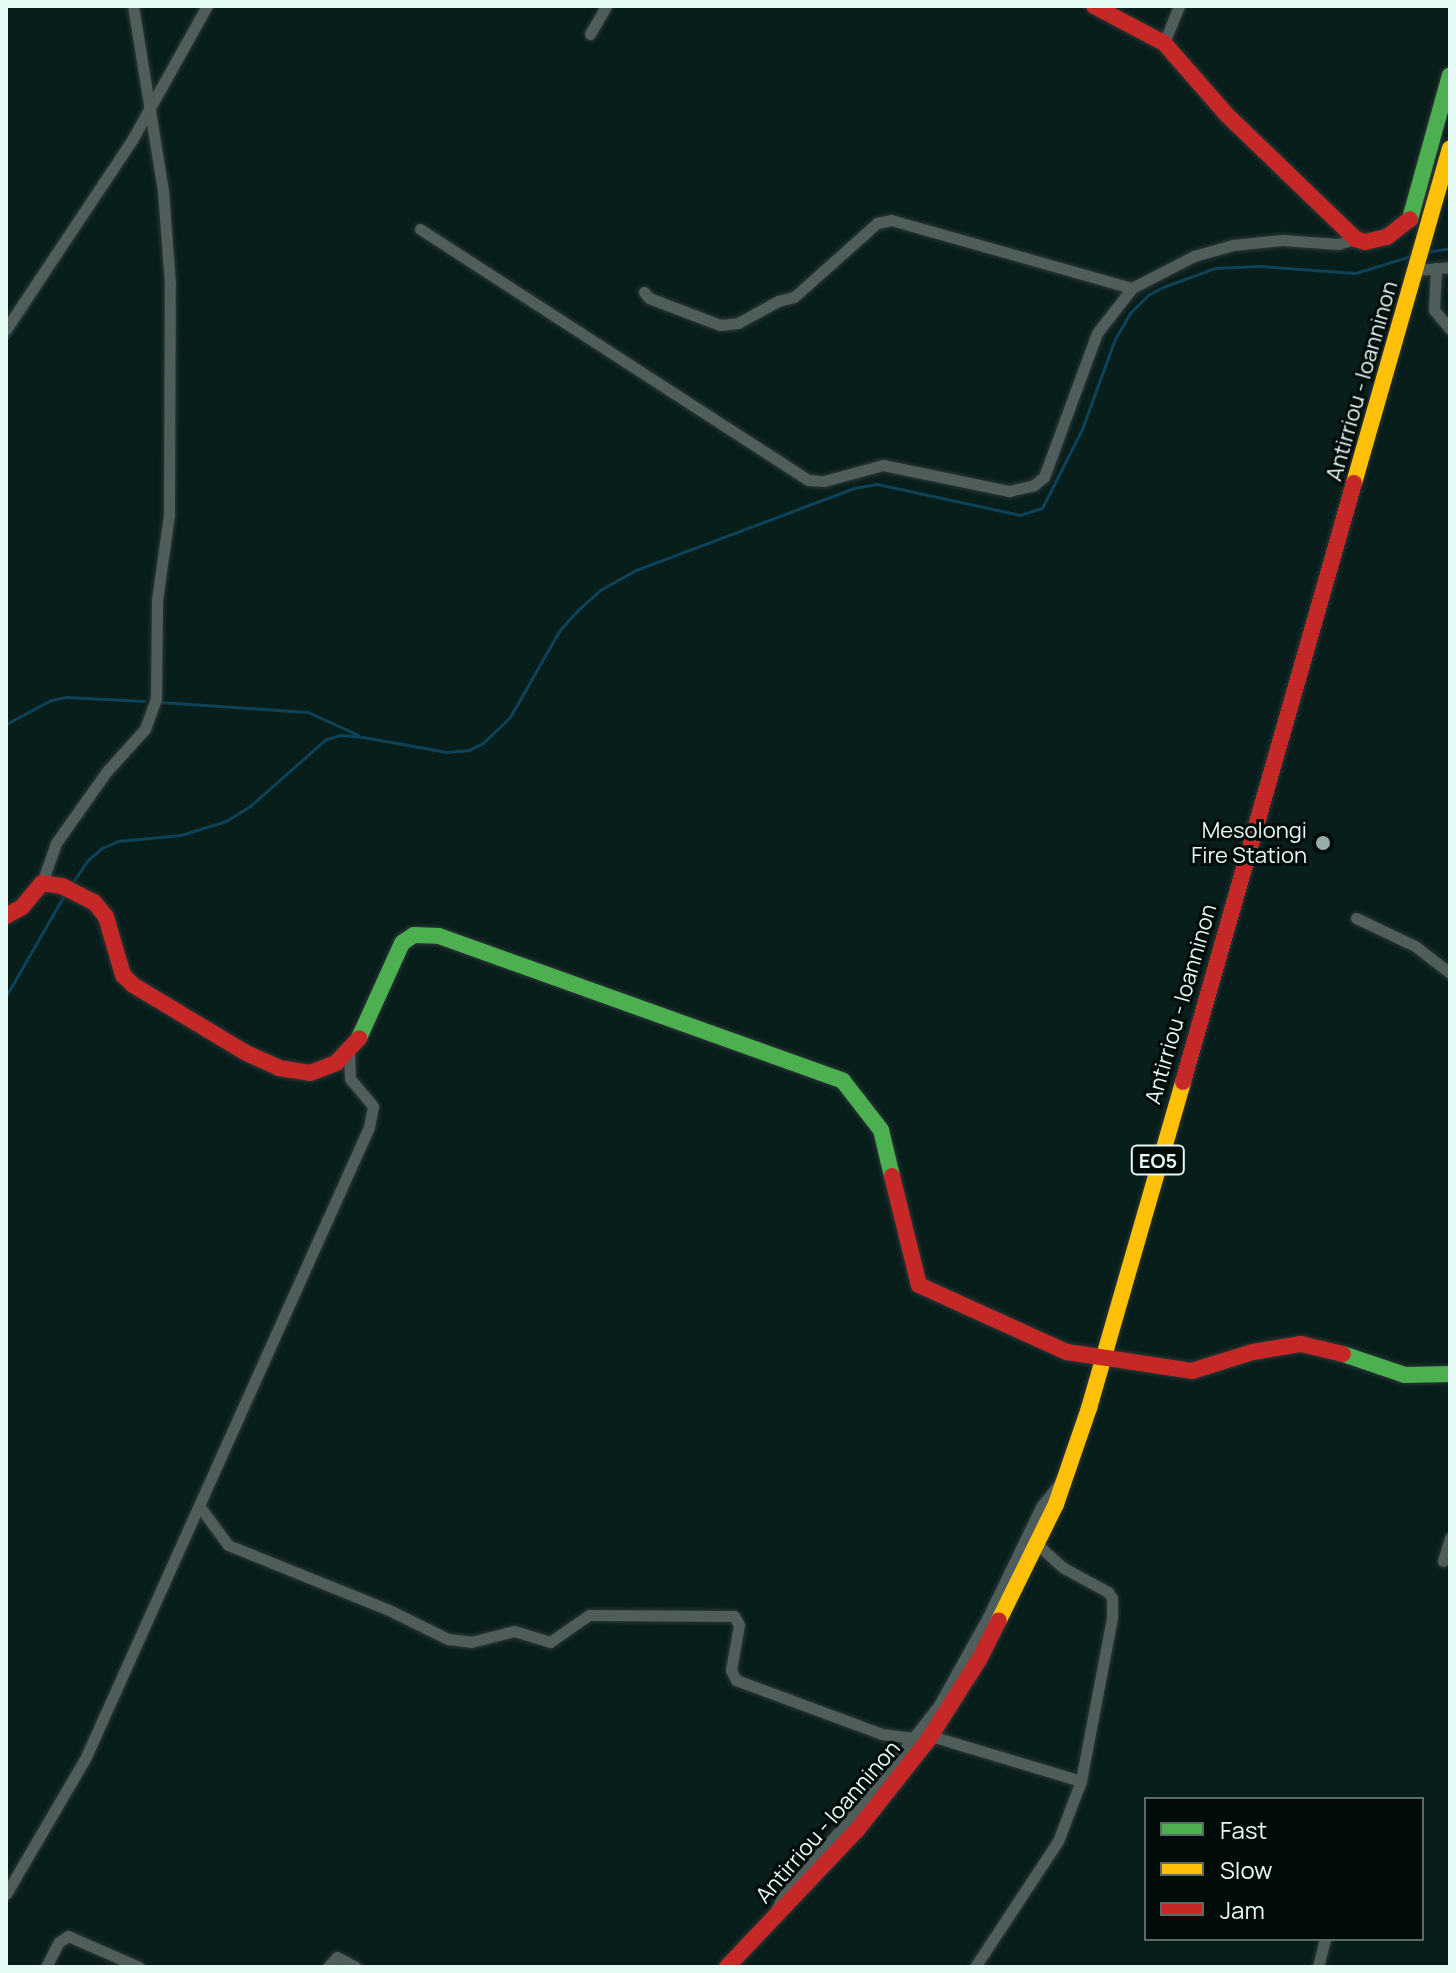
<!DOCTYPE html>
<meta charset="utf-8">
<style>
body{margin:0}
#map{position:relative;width:1456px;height:1973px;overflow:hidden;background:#081e1b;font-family:Manrope,sans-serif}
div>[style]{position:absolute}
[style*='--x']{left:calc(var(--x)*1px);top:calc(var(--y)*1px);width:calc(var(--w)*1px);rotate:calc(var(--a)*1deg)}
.stream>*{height:3px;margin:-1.5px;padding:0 1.5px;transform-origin:1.5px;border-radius:1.5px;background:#0d4258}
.roads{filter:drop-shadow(0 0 2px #2a3735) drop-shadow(0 0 2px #2a3735)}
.street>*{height:11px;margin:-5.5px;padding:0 5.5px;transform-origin:5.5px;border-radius:5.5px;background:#4f5d5b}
.fast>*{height:16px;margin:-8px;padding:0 8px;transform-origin:8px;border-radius:8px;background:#4caf50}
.slow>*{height:16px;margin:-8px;padding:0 8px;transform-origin:8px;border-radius:8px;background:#ffc107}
.jam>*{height:16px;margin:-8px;padding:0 8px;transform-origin:8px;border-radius:8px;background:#c62828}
.dots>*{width:22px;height:22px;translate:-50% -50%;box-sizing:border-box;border:4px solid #010c0a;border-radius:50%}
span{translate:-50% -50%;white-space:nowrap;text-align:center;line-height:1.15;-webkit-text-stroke:6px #010c0a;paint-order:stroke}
.shield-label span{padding:2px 6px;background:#010c0a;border:2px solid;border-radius:6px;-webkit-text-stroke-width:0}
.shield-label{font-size:20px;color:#e5f9f5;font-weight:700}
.street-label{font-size:22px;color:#e5f9f5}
.poi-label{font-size:22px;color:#e5f9f5}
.right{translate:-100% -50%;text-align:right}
.frame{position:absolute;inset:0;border:8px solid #e5f9f5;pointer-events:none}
.legend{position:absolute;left:1144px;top:1797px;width:280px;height:144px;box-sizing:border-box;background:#010c0a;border:2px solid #5c6b68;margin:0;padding:10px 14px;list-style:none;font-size:24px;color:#e5f9f5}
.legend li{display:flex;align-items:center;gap:16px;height:40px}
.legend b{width:40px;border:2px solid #5c6b68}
</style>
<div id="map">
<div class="stream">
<div style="--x:1426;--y:252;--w:24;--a:-9"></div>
<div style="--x:6;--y:340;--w:61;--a:-57.1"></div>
<div style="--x:160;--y:702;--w:148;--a:3.9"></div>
<div style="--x:308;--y:712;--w:55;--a:24.7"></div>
<div style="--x:6;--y:724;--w:51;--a:-28.1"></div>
<div style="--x:51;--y:700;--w:15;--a:-11"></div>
<div style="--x:66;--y:697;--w:78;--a:2.9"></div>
<div style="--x:71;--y:885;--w:30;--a:-56"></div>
<div style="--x:88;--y:860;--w:18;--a:-41"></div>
<div style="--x:102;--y:848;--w:17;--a:-24"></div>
<div style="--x:118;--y:841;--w:63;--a:-5.4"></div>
<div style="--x:181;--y:835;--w:47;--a:-17.3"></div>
<div style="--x:226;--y:821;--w:28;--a:-32"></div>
<div style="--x:250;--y:806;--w:101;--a:-41.4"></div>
<div style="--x:326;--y:739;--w:16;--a:-15"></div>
<div style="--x:341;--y:735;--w:22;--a:5"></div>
<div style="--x:363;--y:737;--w:85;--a:10.1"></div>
<div style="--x:447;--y:752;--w:22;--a:-5"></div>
<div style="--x:469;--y:750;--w:16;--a:-27"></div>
<div style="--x:483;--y:743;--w:37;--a:-44"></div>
<div style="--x:510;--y:717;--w:99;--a:-60.3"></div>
<div style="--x:559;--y:631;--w:30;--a:-48"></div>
<div style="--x:579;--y:609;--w:28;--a:-42"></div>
<div style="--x:600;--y:590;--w:41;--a:-29.1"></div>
<div style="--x:636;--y:570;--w:233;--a:-20.6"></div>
<div style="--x:854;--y:488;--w:23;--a:-10"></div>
<div style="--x:877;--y:484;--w:146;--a:12.2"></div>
<div style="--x:1020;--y:515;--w:23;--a:-18"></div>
<div style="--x:1042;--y:508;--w:89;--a:-63.1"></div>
<div style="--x:1082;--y:429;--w:96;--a:-69.9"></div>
<div style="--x:1115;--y:339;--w:30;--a:-60"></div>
<div style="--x:1130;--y:313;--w:25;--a:-45"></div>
<div style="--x:1148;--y:295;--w:17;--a:-28"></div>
<div style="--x:1163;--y:287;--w:55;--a:-20.1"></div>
<div style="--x:1215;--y:268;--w:45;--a:-2.5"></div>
<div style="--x:1260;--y:266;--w:95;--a:4.2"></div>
<div style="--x:1355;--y:273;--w:59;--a:-16.9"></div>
<div style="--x:6;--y:996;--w:118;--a:-60"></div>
</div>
<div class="roads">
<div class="street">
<div style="--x:590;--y:34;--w:32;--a:-60"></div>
<div style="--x:1164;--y:43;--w:40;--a:-68"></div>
<div style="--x:420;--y:229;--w:462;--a:32.9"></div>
<div style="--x:808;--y:480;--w:16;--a:4"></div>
<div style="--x:824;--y:481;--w:61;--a:-15.2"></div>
<div style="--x:883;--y:465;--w:129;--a:11.7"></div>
<div style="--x:1009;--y:491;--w:26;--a:-13"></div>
<div style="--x:1034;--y:485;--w:13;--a:-39"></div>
<div style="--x:1044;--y:477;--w:153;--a:-69.8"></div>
<div style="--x:1097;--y:333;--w:57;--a:-52.1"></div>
<div style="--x:1132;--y:288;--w:70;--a:-27.3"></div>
<div style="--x:1194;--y:256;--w:41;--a:-15.8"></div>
<div style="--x:1233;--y:245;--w:49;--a:-5.8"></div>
<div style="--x:1282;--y:240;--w:56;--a:4.1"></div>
<div style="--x:1338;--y:244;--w:19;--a:-16"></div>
<div style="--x:1436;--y:268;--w:42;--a:92.7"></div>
<div style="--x:1434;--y:310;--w:25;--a:50"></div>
<div style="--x:1417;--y:270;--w:33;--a:-5"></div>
<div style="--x:644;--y:292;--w:8;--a:50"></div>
<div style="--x:649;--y:298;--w:76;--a:20.8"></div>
<div style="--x:720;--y:325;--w:18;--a:-6"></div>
<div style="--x:738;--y:323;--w:46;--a:-28.8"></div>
<div style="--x:778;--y:301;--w:16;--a:-14"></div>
<div style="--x:794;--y:297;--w:111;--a:-41.7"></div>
<div style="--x:877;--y:223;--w:14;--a:-12"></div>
<div style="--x:891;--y:220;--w:250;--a:15.8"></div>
<div style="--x:6;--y:329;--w:227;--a:-56.3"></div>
<div style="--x:132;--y:140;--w:154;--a:-60.8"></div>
<div style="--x:42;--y:883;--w:42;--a:-70.7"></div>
<div style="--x:56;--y:843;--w:88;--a:-54.7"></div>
<div style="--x:107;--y:771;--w:57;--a:-47.9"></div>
<div style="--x:145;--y:729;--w:32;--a:-70"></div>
<div style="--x:156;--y:699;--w:99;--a:-89.4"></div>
<div style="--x:157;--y:600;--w:86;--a:-82"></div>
<div style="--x:169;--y:515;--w:231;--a:-89.8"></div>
<div style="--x:170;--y:284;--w:93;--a:-94.3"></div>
<div style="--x:163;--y:191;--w:187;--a:-99.2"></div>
<div style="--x:1356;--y:918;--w:65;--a:25.4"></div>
<div style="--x:1415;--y:946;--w:44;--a:37.6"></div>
<div style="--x:200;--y:1507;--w:47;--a:53.6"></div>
<div style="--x:228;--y:1545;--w:176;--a:22"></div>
<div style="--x:391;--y:1611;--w:64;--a:26.2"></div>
<div style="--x:448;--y:1639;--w:23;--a:7"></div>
<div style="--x:471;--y:1642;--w:44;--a:-14.3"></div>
<div style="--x:514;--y:1631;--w:38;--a:17"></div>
<div style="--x:550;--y:1642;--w:47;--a:-34.7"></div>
<div style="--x:589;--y:1615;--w:145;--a:0.4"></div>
<div style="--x:734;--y:1616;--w:10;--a:61"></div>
<div style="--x:739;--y:1625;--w:46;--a:100.1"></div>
<div style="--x:731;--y:1670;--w:11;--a:63"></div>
<div style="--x:736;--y:1680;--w:156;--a:20.3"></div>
<div style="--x:882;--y:1734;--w:46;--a:7.4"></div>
<div style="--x:1039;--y:1546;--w:31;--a:42"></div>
<div style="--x:1062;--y:1567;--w:52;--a:28.5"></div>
<div style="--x:1108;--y:1592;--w:7;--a:56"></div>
<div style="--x:1112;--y:1598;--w:20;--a:90"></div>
<div style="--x:1112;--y:1618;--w:166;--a:100.8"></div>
<div style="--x:1443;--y:1561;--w:24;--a:-73"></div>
<div style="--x:931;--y:1736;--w:157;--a:16.7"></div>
<div style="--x:1081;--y:1781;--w:64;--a:111"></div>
<div style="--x:1058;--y:1841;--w:151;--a:123.4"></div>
<div style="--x:6;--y:1894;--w:156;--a:-59.7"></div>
<div style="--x:85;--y:1759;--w:693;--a:-65.8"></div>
<div style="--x:369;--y:1127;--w:21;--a:-79"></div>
<div style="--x:373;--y:1106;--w:35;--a:-130"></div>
<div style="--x:350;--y:1079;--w:25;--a:-92"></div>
<div style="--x:777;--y:1908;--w:18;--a:-63"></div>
<div style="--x:785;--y:1892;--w:90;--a:-48.2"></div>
<div style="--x:845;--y:1825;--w:152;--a:-51.9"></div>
<div style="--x:939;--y:1705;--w:101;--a:-60.9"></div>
<div style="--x:988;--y:1617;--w:122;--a:-64.3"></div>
<div style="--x:1041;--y:1507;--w:31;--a:-52"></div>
<div style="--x:46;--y:1967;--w:28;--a:-63"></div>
<div style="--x:59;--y:1942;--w:11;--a:-34"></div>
<div style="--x:68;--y:1936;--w:77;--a:23.6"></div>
<div style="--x:328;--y:1967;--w:13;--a:-48"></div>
<div style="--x:337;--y:1957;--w:21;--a:28"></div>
<div style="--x:1318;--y:1967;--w:29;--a:-76"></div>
</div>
<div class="fast">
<div style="--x:1410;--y:219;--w:149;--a:-74.5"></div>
<div style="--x:359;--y:1038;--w:104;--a:-65.6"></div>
<div style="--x:402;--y:943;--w:14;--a:-34"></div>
<div style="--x:414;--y:935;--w:25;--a:2"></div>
<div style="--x:439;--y:936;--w:429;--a:19.7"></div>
<div style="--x:843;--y:1081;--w:62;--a:52.2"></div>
<div style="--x:881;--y:1130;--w:47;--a:76.6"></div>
<div style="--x:1343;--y:1354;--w:65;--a:18.7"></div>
<div style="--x:1405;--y:1375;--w:45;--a:-1.3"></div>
</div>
<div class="slow">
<div style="--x:1354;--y:483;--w:348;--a:-74"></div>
<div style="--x:999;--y:1620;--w:129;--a:-63.8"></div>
<div style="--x:1056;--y:1504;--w:102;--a:-71"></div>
<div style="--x:1089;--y:1408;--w:339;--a:-73.9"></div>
</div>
<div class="jam">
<div style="--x:1094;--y:6;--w:79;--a:27.9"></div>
<div style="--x:1164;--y:43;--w:97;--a:48.8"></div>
<div style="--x:1228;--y:116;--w:178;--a:43.9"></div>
<div style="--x:1356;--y:239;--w:9;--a:18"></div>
<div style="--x:1365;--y:242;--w:23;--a:-13"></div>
<div style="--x:1387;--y:237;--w:29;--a:-38"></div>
<div style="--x:6;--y:916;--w:18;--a:-29"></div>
<div style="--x:22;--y:907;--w:31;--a:-50"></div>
<div style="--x:42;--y:883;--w:20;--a:9"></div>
<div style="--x:62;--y:886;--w:36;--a:27"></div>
<div style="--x:94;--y:902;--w:19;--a:51"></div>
<div style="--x:106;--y:917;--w:60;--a:73.7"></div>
<div style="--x:123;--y:975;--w:14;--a:45"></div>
<div style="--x:133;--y:985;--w:132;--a:31"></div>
<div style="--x:246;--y:1053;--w:36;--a:24"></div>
<div style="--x:279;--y:1068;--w:31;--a:9"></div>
<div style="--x:310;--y:1073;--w:28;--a:-21"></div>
<div style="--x:336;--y:1063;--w:34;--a:-47"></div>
<div style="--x:1183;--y:1082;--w:623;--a:-74.07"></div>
<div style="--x:892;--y:1176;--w:112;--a:76.1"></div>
<div style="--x:919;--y:1285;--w:162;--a:24.4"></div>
<div style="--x:1067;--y:1352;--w:126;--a:8.6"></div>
<div style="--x:1192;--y:1371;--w:64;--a:-17.3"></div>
<div style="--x:1253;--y:1352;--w:49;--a:-9.5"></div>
<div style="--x:1301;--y:1344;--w:43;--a:13.4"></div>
<div style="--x:727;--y:1967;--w:189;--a:-46.5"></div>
<div style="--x:857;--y:1830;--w:115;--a:-51.7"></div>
<div style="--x:928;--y:1740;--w:97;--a:-57.6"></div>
<div style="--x:980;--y:1658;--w:42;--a:-63.4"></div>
</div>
</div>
<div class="dots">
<div style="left:1323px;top:843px;background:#98aca9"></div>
</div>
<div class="shield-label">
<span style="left:1158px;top:1160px">ΕΟ5</span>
</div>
<div class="street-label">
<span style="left:1362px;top:381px;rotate:-74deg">Antirriou - Ioanninon</span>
<span style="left:1181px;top:1004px;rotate:-74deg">Antirriou - Ioanninon</span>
<span style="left:828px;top:1822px;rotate:-49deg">Antirriou - Ioanninon</span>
</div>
<div class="poi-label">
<span class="right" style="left:1307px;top:843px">Mesolongi<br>Fire Station</span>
</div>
<div class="frame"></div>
<ul class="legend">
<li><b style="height:10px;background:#4caf50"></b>Fast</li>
<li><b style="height:10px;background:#ffc107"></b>Slow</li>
<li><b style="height:10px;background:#c62828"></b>Jam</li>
</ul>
</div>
